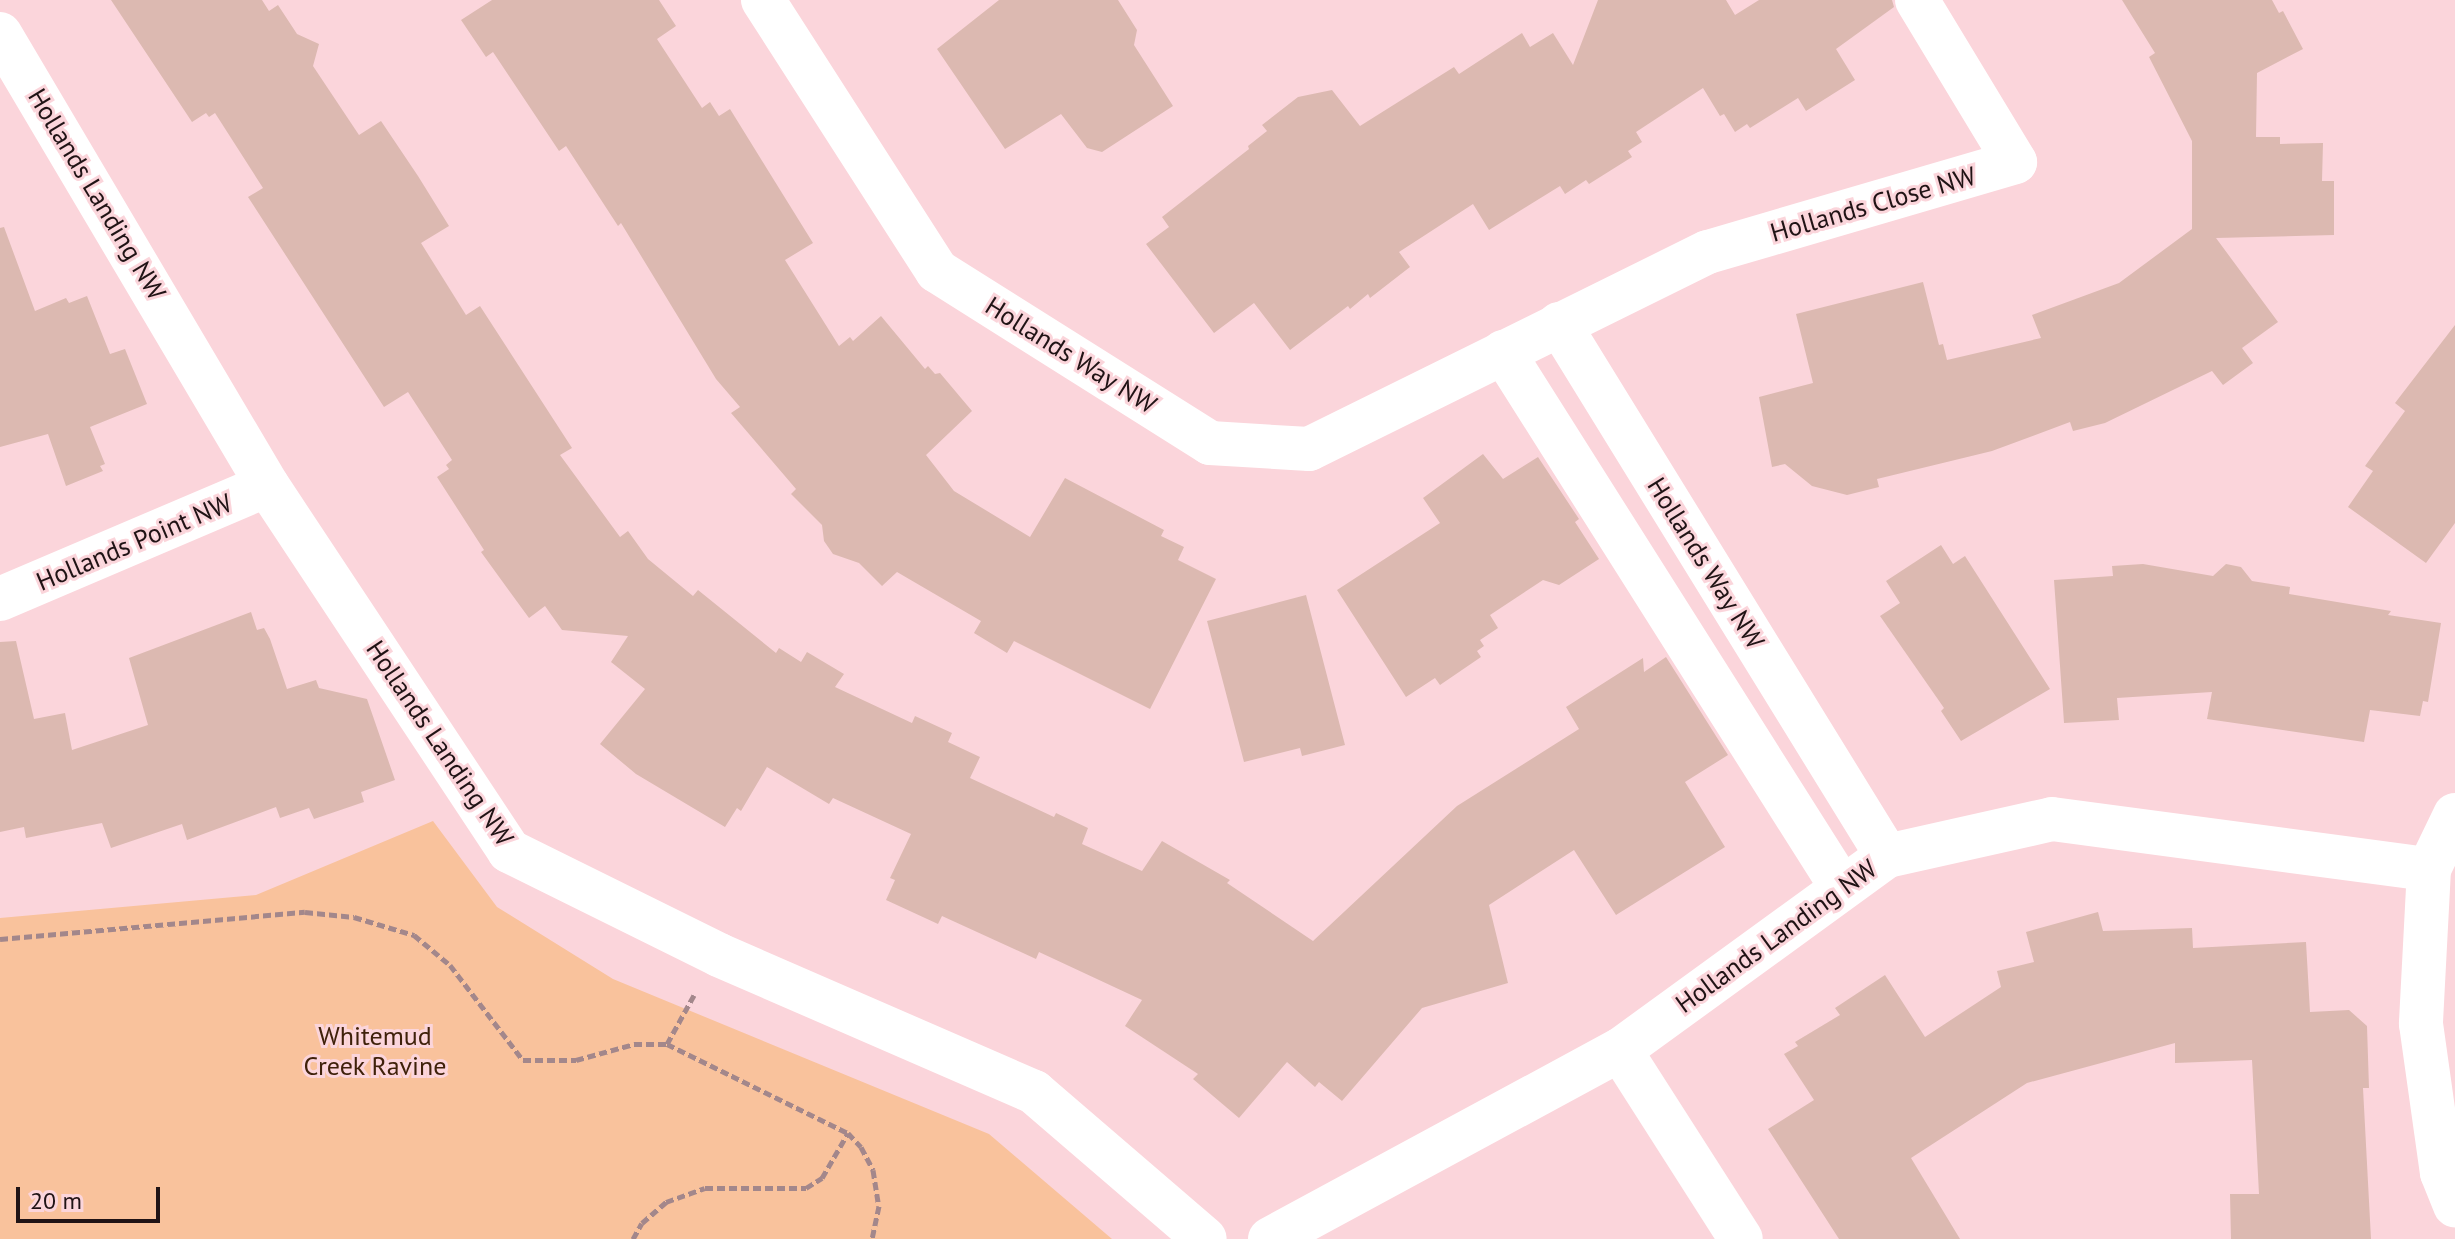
<!DOCTYPE html>
<style>
body{margin:0}
#map{position:relative;width:2455px;height:1239px;overflow:hidden;background:#fbd5db;font-family:"PT Sans",sans-serif}
div>[style]{position:absolute}
[style*='--x']{left:calc(var(--x)*1px);top:calc(var(--y)*1px);width:calc(var(--w)*1px);rotate:calc(var(--a)*1deg)}
.green>*{inset:0;background:#f9c29c}
.building>*{inset:0;background:#dcb9b1}
.path>*{height:5px;margin-top:-2.5px;transform-origin:0;background:repeating-linear-gradient(90deg,#a3878b 0 8px,transparent 0 12px)}
.street>*{height:44px;margin:-22px;padding:0 22px;transform-origin:22px;border-radius:22px;background:#fff}
.secondary>*{height:44px;margin:-22px;padding:0 22px;transform-origin:22px;border-radius:22px;background:#fff}
span{translate:-50% -50%;white-space:nowrap;text-align:center;line-height:1.15;-webkit-text-stroke:6px #fbd5db;paint-order:stroke}
.street-label{font-size:26px;color:#201315}
.park-label{font-size:26px;color:#3f210a}
.scale{position:absolute;left:16px;top:1187px;width:144px;height:36px;box-sizing:border-box;border:4px solid #201315;border-top:0;padding-left:10px;font-size:24px;line-height:28px;white-space:nowrap;color:#201315;-webkit-text-stroke:6px #fbd5db;paint-order:stroke}
</style>
<div id="map">
<div class="green">
<div style="clip-path:polygon(433px 821px,497px 907px,613px 979px,989px 1134px,1112px 1239px,0 1239px,0 918px,256px 895px)"></div>
</div>
<div class="building">
<div style="clip-path:polygon(111px 0,262px 0,269px 11px,278px 5px,297px 34px,319px 44px,313px 66px,359px 135px,381px 121px,418px 176px,449px 226px,421px 243px,466px 315px,480px 306px,572px 448px,560px 455px,620px 537px,628px 531px,648px 559px,693px 596px,698px 590px,776px 653px,779px 648px,801px 662px,807px 652px,844px 674px,835px 687px,912px 723px,915px 716px,952px 733px,948px 742px,980px 757px,970px 778px,1054px 817px,1056px 813px,1088px 828px,1082px 844px,1142px 871px,1162px 841px,1230px 880px,1227px 883px,1313px 941px,1457px 806px,1579px 729px,1566px 707px,1643px 658px,1644px 672px,1666px 657px,1728px 755px,1685px 782px,1725px 847px,1616px 915px,1574px 850px,1489px 905px,1508px 983px,1422px 1008px,1342px 1101px,1319px 1082px,1315px 1087px,1287px 1062px,1239px 1118px,1193px 1079px,1198px 1074px,1125px 1026px,1142px 1000px,1039px 952px,1036px 959px,942px 916px,938px 924px,886px 900px,895px 880px,890px 878px,911px 834px,833px 798px,829px 804px,767px 767px,741px 811px,737px 808px,725px 827px,636px 774px,600px 744px,645px 689px,611px 662px,628px 636px,562px 630px,545px 606px,529px 618px,481px 552px,484px 550px,437px 477px,449px 469px,446px 465px,452px 460px,408px 392px,384px 407px,248px 197px,263px 188px,215px 113px,209px 117px,206px 113px,192px 122px)"></div>
<div style="clip-path:polygon(492px 0,659px 0,676px 26px,657px 39px,702px 108px,710px 102px,719px 116px,730px 109px,813px 243px,785px 260px,839px 346px,850px 337px,853px 341px,881px 316px,925px 369px,928px 366px,935px 374px,940px 373px,972px 411px,926px 455px,954px 491px,1030px 537px,1065px 478px,1164px 530px,1161px 536px,1184px 547px,1178px 560px,1216px 579px,1150px 709px,1014px 641px,1007px 653px,974px 633px,981px 621px,897px 572px,882px 586px,859px 563px,833px 554px,824px 541px,822px 525px,791px 494px,796px 489px,731px 413px,740px 407px,716px 379px,621px 223px,618px 226px,566px 146px,559px 151px,493px 52px,486px 57px,461px 20px)"></div>
<div style="clip-path:polygon(999px 0,1118px 0,1137px 30px,1134px 45px,1173px 106px,1102px 152px,1087px 148px,1061px 114px,1005px 149px,937px 49px)"></div>
<div style="clip-path:polygon(1598px 0,1726px 0,1735px 15px,1759px 0,1892px 0,1894px 7px,1836px 49px,1855px 80px,1806px 111px,1798px 98px,1750px 128px,1747px 124px,1735px 132px,1724px 114px,1720px 116px,1703px 88px,1636px 132px,1642px 142px,1628px 151px,1632px 157px,1589px 184px,1586px 180px,1565px 194px,1560px 186px,1489px 230px,1473px 204px,1399px 252px,1410px 267px,1370px 298px,1368px 294px,1350px 309px,1348px 306px,1290px 350px,1254px 303px,1214px 333px,1146px 244px,1169px 227px,1162px 217px,1249px 149px,1248px 146px,1267px 131px,1262px 125px,1298px 97px,1332px 90px,1360px 126px,1454px 67px,1459px 74px,1522px 33px,1530px 47px,1553px 33px,1573px 65px)"></div>
<div style="clip-path:polygon(2122px 0,2272px 0,2279px 13px,2283px 11px,2303px 49px,2257px 73px,2256px 137px,2280px 137px,2280px 144px,2323px 143px,2322px 181px,2334px 181px,2334px 235px,2216px 238px,2278px 322px,2242px 348px,2253px 363px,2223px 385px,2212px 371px,2105px 423px,2073px 431px,2070px 422px,1992px 451px,1877px 479px,1879px 487px,1847px 495px,1812px 486px,1785px 464px,1772px 467px,1759px 397px,1813px 383px,1796px 314px,1923px 282px,1939px 345px,1943px 344px,1947px 360px,2041px 338px,2032px 315px,2119px 283px,2192px 229px,2192px 141px,2149px 57px,2155px 53px)"></div>
<div style="clip-path:polygon(4px 227px,35px 311px,66px 298px,69px 303px,87px 296px,110px 354px,125px 349px,147px 404px,90px 427px,105px 464px,100px 466px,103px 471px,66px 486px,48px 434px,0 447px,0 228px)"></div>
<div style="clip-path:polygon(2455px 325px,2455px 523px,2426px 563px,2348px 507px,2373px 471px,2365px 466px,2405px 411px,2395px 403px)"></div>
<div style="clip-path:polygon(1483px 454px,1503px 479px,1538px 457px,1579px 519px,1575px 522px,1599px 559px,1559px 585px,1543px 580px,1490px 615px,1498px 628px,1480px 640px,1484px 646px,1477px 651px,1481px 657px,1440px 685px,1435px 678px,1406px 697px,1337px 590px,1440px 523px,1423px 498px)"></div>
<div style="clip-path:polygon(1941px 545px,1953px 564px,1965px 556px,2050px 689px,1961px 741px,1941px 711px,1944px 708px,1880px 616px,1900px 603px,1886px 581px)"></div>
<div style="clip-path:polygon(2143px 564px,2213px 576px,2226px 564px,2241px 567px,2252px 581px,2290px 587px,2289px 594px,2391px 611px,2388px 615px,2441px 623px,2428px 702px,2423px 701px,2420px 716px,2370px 710px,2364px 742px,2207px 719px,2212px 692px,2117px 698px,2119px 720px,2064px 723px,2054px 580px,2113px 576px,2112px 566px)"></div>
<div style="clip-path:polygon(1306px 595px,1345px 745px,1302px 756px,1300px 748px,1244px 762px,1207px 621px)"></div>
<div style="clip-path:polygon(251px 612px,257px 630px,264px 628px,270px 639px,287px 689px,316px 680px,319px 688px,367px 699px,395px 780px,361px 792px,364px 802px,314px 819px,309px 808px,280px 818px,276px 807px,187px 840px,182px 824px,111px 848px,102px 823px,26px 838px,24px 827px,0 832px,0 642px,16px 641px,34px 719px,65px 713px,72px 750px,148px 725px,129px 658px)"></div>
<div style="clip-path:polygon(2098px 912px,2103px 931px,2192px 928px,2193px 948px,2306px 942px,2310px 1012px,2349px 1010px,2367px 1026px,2369px 1088px,2363px 1088px,2371px 1239px,2231px 1239px,2230px 1194px,2259px 1194px,2252px 1060px,2175px 1063px,2175px 1043px,2027px 1083px,1911px 1158px,1960px 1239px,1839px 1239px,1768px 1129px,1814px 1100px,1784px 1054px,1798px 1046px,1795px 1042px,1840px 1015px,1835px 1008px,1885px 975px,1925px 1037px,2001px 987px,1997px 971px,2034px 962px,2026px 932px)"></div>
</div>
<div class="path">
<div style="--x:0;--y:939;--w:306;--a:-5.1"></div>
<div style="--x:305;--y:912;--w:49;--a:5.8"></div>
<div style="--x:354;--y:917;--w:63;--a:16.7"></div>
<div style="--x:414;--y:935;--w:47;--a:39.8"></div>
<div style="--x:450;--y:965;--w:120;--a:52.5"></div>
<div style="--x:523;--y:1060;--w:53;--a:0"></div>
<div style="--x:576;--y:1060;--w:60;--a:-15.4"></div>
<div style="--x:634;--y:1044;--w:33;--a:0"></div>
<div style="--x:667;--y:1044;--w:202;--a:26.2"></div>
<div style="--x:848;--y:1133;--w:19;--a:47"></div>
<div style="--x:861;--y:1147;--w:26;--a:62"></div>
<div style="--x:873;--y:1170;--w:36;--a:81"></div>
<div style="--x:879;--y:1206;--w:34;--a:102"></div>
<div style="--x:667;--y:1044;--w:56;--a:-61.1"></div>
<div style="--x:633;--y:1239;--w:18;--a:-61"></div>
<div style="--x:642;--y:1223;--w:32;--a:-41"></div>
<div style="--x:666;--y:1202;--w:41;--a:-19.7"></div>
<div style="--x:705;--y:1188;--w:101;--a:0"></div>
<div style="--x:806;--y:1188;--w:19;--a:-32"></div>
<div style="--x:822;--y:1178;--w:52;--a:-60"></div>
</div>
<div class="street">
<div style="--x:763;--y:0;--w:322;--a:57.3"></div>
<div style="--x:937;--y:271;--w:323;--a:32.2"></div>
<div style="--x:1210;--y:443;--w:99;--a:3.5"></div>
<div style="--x:1309;--y:449;--w:445;--a:-26.3"></div>
<div style="--x:1708;--y:252;--w:320;--a:-16.3"></div>
<div style="--x:2015;--y:162;--w:189;--a:-121.2"></div>
<div style="--x:0;--y:34;--w:524;--a:59.37"></div>
<div style="--x:267;--y:485;--w:439;--a:56.5"></div>
<div style="--x:509;--y:851;--w:234;--a:26.3"></div>
<div style="--x:719;--y:955;--w:344;--a:23.5"></div>
<div style="--x:1034;--y:1092;--w:225;--a:40.7"></div>
<div style="--x:1559;--y:324;--w:625;--a:58.34"></div>
<div style="--x:1503;--y:352;--w:634;--a:57.69"></div>
<div style="--x:0;--y:599;--w:290;--a:-23.1"></div>
<div style="--x:1620;--y:1050;--w:224;--a:57.4"></div>
<div style="--x:1270;--y:1239;--w:398;--a:-28.4"></div>
<div style="--x:1620;--y:1050;--w:330;--a:-36"></div>
<div style="--x:1887;--y:856;--w:169;--a:-12.6"></div>
<div style="--x:2052;--y:819;--w:380;--a:7.6"></div>
</div>
<div class="secondary">
<div style="--x:2455;--y:815;--w:60;--a:115.7"></div>
<div style="--x:2429;--y:869;--w:155;--a:93"></div>
<div style="--x:2421;--y:1024;--w:150;--a:82"></div>
<div style="--x:2442;--y:1173;--w:35;--a:68"></div>
</div>
<div class="street-label">
<span style="left:97px;top:194px;rotate:59deg">Hollands Landing NW</span>
<span style="left:1873px;top:204px;rotate:-16deg">Hollands Close NW</span>
<span style="left:1071px;top:355px;rotate:32deg">Hollands Way NW</span>
<span style="left:134px;top:542px;rotate:-23deg">Hollands Point NW</span>
<span style="left:1706px;top:563px;rotate:58deg">Hollands Way NW</span>
<span style="left:440px;top:743px;rotate:56deg">Hollands Landing NW</span>
<span style="left:1776px;top:936px;rotate:-36deg">Hollands Landing NW</span>
</div>
<div class="park-label">
<span style="left:375px;top:1051px">Whitemud<br>Creek Ravine</span>
</div>
<div class="scale">20 m</div>
</div>
